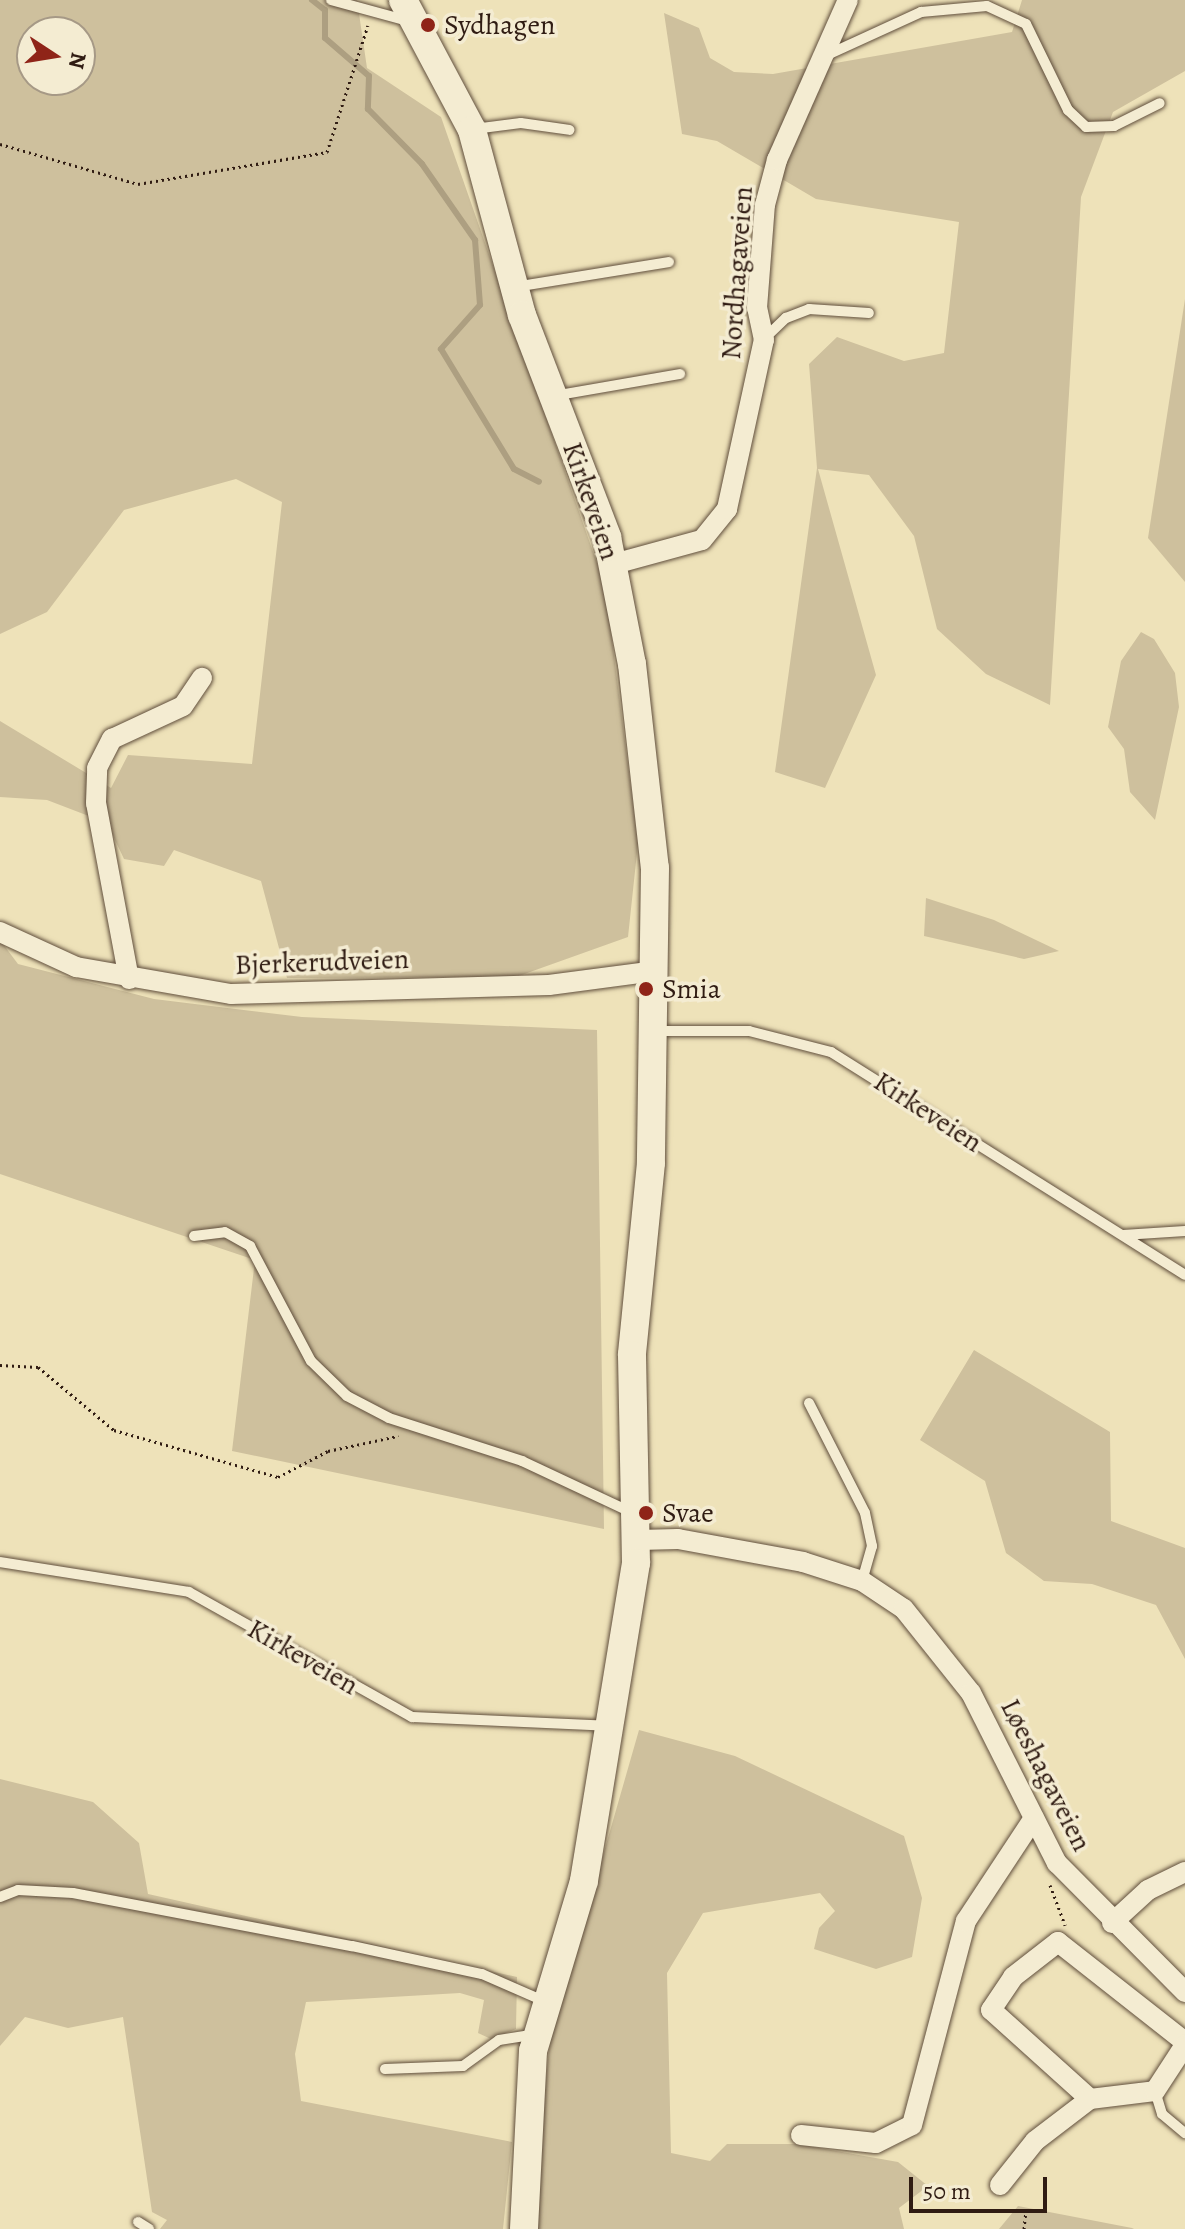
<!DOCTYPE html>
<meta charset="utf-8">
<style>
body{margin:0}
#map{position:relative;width:1185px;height:2229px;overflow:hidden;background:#eee2b9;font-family:Alegreya,serif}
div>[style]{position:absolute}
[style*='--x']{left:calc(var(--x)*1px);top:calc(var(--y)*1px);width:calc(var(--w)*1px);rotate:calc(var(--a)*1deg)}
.green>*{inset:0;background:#cec09d}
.stream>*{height:6px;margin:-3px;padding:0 3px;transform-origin:3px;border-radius:3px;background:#ad9f81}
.path>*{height:3px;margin-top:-1.5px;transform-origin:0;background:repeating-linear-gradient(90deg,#301c13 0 2px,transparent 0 6px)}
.roads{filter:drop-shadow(0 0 2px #604e3c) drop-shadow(0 0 2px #604e3c)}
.service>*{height:10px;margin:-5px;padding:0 5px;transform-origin:5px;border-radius:5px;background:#f4ecd2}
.minor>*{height:20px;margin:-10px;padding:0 10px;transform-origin:10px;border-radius:10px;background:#f4ecd2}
.secondary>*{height:28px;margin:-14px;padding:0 14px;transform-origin:14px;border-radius:14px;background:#f4ecd2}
.dots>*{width:22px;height:22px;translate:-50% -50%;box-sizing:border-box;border:4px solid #f4ecd2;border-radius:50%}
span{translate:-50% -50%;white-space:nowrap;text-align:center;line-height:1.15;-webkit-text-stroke:7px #f4ecd2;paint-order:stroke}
.poi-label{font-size:28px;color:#301c13}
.left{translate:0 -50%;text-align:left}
.street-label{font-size:28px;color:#301c13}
.north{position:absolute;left:16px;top:16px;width:80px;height:80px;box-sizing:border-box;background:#f4ecd2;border:2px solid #a69986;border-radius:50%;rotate:102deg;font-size:22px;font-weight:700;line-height:32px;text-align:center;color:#301c13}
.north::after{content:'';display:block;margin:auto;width:28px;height:36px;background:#8f2418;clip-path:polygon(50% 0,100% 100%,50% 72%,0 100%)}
.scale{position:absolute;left:909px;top:2177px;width:138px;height:36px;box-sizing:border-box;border:4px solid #301c13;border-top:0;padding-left:10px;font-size:24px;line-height:28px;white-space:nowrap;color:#301c13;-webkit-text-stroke:6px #f4ecd2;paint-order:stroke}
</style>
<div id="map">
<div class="green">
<div style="clip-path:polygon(evenodd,0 0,357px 0,367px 68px,441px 117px,605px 586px,638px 843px,628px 937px,516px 977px,287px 978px,261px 881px,174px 850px,164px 866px,124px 859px,107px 823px,47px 800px,0 797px,0 721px,111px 788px,128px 755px,252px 764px,282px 502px,236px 479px,124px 510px,47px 612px,0 634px,0 0,32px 32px,80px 32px,80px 80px,32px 80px,32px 32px)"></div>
<div style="clip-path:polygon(1022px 0,1185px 0,1185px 71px,1113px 112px,1081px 197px,1050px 705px,986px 674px,937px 629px,914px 536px,869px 475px,818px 469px,876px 675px,825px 788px,775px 772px,817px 468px,809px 364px,837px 337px,904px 361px,944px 353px,959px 222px,816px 199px,717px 141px,682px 134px,664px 13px,699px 28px,710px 58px,734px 72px,773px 74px,1012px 32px)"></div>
<div style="clip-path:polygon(1185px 299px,1185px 582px,1148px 538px)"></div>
<div style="clip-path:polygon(1141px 632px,1154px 639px,1175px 673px,1179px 707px,1155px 820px,1130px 792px,1124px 749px,1108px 727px,1121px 661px)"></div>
<div style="clip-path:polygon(926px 898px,994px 920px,1059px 951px,1024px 959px,924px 936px)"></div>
<div style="clip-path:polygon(0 940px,18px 964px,154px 999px,302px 1017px,597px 1030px,604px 1529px,232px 1451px,255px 1260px,0 1174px)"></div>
<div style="clip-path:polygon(974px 1350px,1110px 1432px,1111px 1521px,1185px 1548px,1185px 1659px,1156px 1605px,1092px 1584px,1044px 1581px,1006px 1553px,985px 1481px,920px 1440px)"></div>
<div style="clip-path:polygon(639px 1730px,735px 1756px,904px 1836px,922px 1898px,912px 1957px,876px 1969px,814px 1949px,819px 1928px,835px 1911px,820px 1893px,703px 1913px,667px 1973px,671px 2153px,710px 2161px,727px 2144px,797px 2144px,898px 2162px,928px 2186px,899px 2208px,904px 2229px,531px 2229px,550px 2040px)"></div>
<div style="clip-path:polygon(0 1779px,93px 1802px,139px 1843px,148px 1894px,517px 1977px,516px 2029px,491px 2039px,478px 2033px,484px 2000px,460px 1993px,306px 2002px,295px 2054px,301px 2101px,512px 2142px,503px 2229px,160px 2229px,167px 2220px,152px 2212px,123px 2017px,68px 2028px,25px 2017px,0 2046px)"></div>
<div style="clip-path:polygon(1018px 2206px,1132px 2228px,1134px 2229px,999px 2229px)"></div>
</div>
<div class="stream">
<div style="--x:312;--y:0;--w:16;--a:38"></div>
<div style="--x:325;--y:10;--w:28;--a:90"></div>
<div style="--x:325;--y:38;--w:58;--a:40.8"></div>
<div style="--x:369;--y:76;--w:33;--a:92"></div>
<div style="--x:368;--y:109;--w:77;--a:45.5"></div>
<div style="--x:422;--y:164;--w:93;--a:55.1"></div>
<div style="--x:475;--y:240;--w:65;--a:85.6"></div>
<div style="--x:480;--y:305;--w:59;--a:131.6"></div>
<div style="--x:441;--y:349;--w:140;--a:58.7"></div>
<div style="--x:514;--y:469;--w:28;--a:27"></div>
</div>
<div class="path">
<div style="--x:0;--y:144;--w:144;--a:16.2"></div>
<div style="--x:138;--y:184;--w:192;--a:-9.6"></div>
<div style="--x:327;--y:152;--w:133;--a:-72.1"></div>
<div style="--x:0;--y:1365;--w:38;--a:3"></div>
<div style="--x:38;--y:1367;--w:99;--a:39.7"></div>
<div style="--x:114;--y:1430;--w:171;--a:16"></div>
<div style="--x:278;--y:1477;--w:56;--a:-27.5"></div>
<div style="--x:328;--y:1451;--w:72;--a:-12.1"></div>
<div style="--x:1050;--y:1885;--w:43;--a:69.4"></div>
<div style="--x:1024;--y:2229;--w:18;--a:-84"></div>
</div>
<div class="roads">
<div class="service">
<div style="--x:331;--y:0;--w:84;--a:15.2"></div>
<div style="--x:825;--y:56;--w:106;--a:-24.6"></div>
<div style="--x:921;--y:12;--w:66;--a:-5.2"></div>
<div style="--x:987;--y:6;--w:43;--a:24.8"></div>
<div style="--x:1026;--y:24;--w:96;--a:64"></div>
<div style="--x:1068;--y:110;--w:25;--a:43"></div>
<div style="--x:1086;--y:127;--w:28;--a:-2"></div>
<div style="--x:1114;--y:126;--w:51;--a:-26.6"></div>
<div style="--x:474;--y:129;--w:47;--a:-7.3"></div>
<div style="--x:521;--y:123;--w:49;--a:8.1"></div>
<div style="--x:515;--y:287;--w:156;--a:-9.2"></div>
<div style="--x:765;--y:338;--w:29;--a:-44"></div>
<div style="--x:786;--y:318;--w:25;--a:-21"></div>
<div style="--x:809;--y:309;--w:60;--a:3.8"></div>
<div style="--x:553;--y:396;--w:129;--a:-9.8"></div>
<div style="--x:657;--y:1031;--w:92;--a:0"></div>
<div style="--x:749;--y:1031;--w:85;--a:14.4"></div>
<div style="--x:831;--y:1052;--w:418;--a:32.2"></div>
<div style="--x:1123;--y:1235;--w:62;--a:-3.7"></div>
<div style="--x:194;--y:1236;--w:31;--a:-7"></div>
<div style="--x:225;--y:1232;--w:29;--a:29"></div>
<div style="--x:250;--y:1246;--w:130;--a:62.1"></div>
<div style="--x:311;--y:1361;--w:50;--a:44.2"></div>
<div style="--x:347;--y:1396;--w:47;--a:27.6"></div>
<div style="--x:389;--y:1418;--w:140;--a:17.9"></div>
<div style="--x:522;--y:1461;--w:120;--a:25.1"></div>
<div style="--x:809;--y:1403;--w:123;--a:63"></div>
<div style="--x:865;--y:1513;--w:34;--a:78"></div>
<div style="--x:872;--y:1546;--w:36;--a:106"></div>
<div style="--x:0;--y:1562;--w:191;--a:9"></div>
<div style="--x:189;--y:1592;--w:256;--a:29.3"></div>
<div style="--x:412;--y:1717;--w:196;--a:2.6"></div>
<div style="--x:0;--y:1897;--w:19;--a:-21"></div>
<div style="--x:18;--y:1890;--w:55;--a:3.1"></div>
<div style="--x:73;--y:1893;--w:284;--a:10.8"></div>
<div style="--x:352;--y:1946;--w:133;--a:12.2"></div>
<div style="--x:482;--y:1974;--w:70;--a:23.6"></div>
<div style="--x:385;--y:2069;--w:78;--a:-2.2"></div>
<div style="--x:463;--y:2066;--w:44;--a:-35.8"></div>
<div style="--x:499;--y:2040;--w:37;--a:-9"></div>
<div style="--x:1155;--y:2091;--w:24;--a:73"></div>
<div style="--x:1162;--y:2114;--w:30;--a:40"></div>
<div style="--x:138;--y:2222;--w:13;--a:32"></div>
</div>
<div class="minor">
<div style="--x:614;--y:564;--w:91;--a:-15.3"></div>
<div style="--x:702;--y:540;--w:40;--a:-51"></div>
<div style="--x:727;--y:509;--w:173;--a:-77.7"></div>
<div style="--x:764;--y:340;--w:33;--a:-102"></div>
<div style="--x:757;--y:308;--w:103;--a:-85.6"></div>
<div style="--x:765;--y:205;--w:47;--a:-75.1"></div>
<div style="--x:777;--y:160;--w:175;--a:-66.1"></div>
<div style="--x:0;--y:932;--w:84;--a:24.7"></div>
<div style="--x:76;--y:967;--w:157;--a:9.9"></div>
<div style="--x:231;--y:994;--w:318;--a:-1.6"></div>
<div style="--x:549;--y:985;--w:108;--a:-7.5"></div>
<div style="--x:129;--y:979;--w:179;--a:-100.6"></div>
<div style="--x:96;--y:803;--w:35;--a:-88"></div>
<div style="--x:97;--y:768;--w:33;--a:-63"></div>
<div style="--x:112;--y:739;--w:78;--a:-24.9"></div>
<div style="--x:183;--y:706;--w:34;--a:-56"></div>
<div style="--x:638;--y:1540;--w:40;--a:-1.4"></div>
<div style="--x:678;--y:1539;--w:127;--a:10.4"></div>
<div style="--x:803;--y:1562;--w:62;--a:17.9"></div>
<div style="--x:862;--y:1581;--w:50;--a:33.7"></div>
<div style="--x:904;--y:1609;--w:107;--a:51.4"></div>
<div style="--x:971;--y:1693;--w:191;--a:63.2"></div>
<div style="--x:1057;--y:1863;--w:182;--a:45.2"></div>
<div style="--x:1112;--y:1923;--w:49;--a:-42.5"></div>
<div style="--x:1148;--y:1890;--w:41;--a:-25.9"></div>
<div style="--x:1090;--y:2099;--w:133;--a:-138"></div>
<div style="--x:991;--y:2010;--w:40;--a:-56"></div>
<div style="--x:1013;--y:1977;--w:57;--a:-37.9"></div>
<div style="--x:1058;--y:1942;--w:162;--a:38.2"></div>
<div style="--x:801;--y:2135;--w:75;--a:6.1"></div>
<div style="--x:876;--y:2143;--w:40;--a:-26.6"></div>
<div style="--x:912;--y:2125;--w:211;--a:-75.2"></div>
<div style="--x:966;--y:1921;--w:123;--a:-56.6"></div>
<div style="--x:1000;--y:2185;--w:56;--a:-51.5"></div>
<div style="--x:1035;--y:2141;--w:69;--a:-37.4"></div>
<div style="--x:1090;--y:2099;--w:65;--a:-7"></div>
<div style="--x:1155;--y:2091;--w:55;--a:-56.9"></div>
</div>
<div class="secondary">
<div style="--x:403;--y:0;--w:147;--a:62"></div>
<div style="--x:472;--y:130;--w:192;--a:74.9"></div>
<div style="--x:522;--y:315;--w:238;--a:69"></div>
<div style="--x:607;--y:537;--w:129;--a:78.9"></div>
<div style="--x:632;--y:664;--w:205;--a:83.6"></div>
<div style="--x:655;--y:868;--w:295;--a:90.8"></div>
<div style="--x:651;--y:1163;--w:193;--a:95.7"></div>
<div style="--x:632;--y:1355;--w:208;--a:88.9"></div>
<div style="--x:636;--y:1563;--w:322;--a:99.3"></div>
<div style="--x:584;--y:1881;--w:177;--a:106.7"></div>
<div style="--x:533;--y:2051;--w:178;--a:92.9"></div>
</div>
</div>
<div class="dots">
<div style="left:428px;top:25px;background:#8f2418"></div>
<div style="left:646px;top:989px;background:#8f2418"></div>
<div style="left:646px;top:1513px;background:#8f2418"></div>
</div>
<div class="poi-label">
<span class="left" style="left:444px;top:25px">Sydhagen</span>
<span class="left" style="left:662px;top:989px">Smia</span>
<span class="left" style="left:662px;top:1513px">Svae</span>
</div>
<div class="street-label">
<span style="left:737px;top:273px;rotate:-86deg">Nordhagaveien</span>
<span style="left:591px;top:501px;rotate:71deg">Kirkeveien</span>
<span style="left:322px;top:962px;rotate:-2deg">Bjerkerudveien</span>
<span style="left:928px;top:1112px;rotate:33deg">Kirkeveien</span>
<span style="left:303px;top:1657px;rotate:30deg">Kirkeveien</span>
<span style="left:1046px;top:1775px;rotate:63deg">Løeshagaveien</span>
</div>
<div class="north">N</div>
<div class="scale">50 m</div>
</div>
